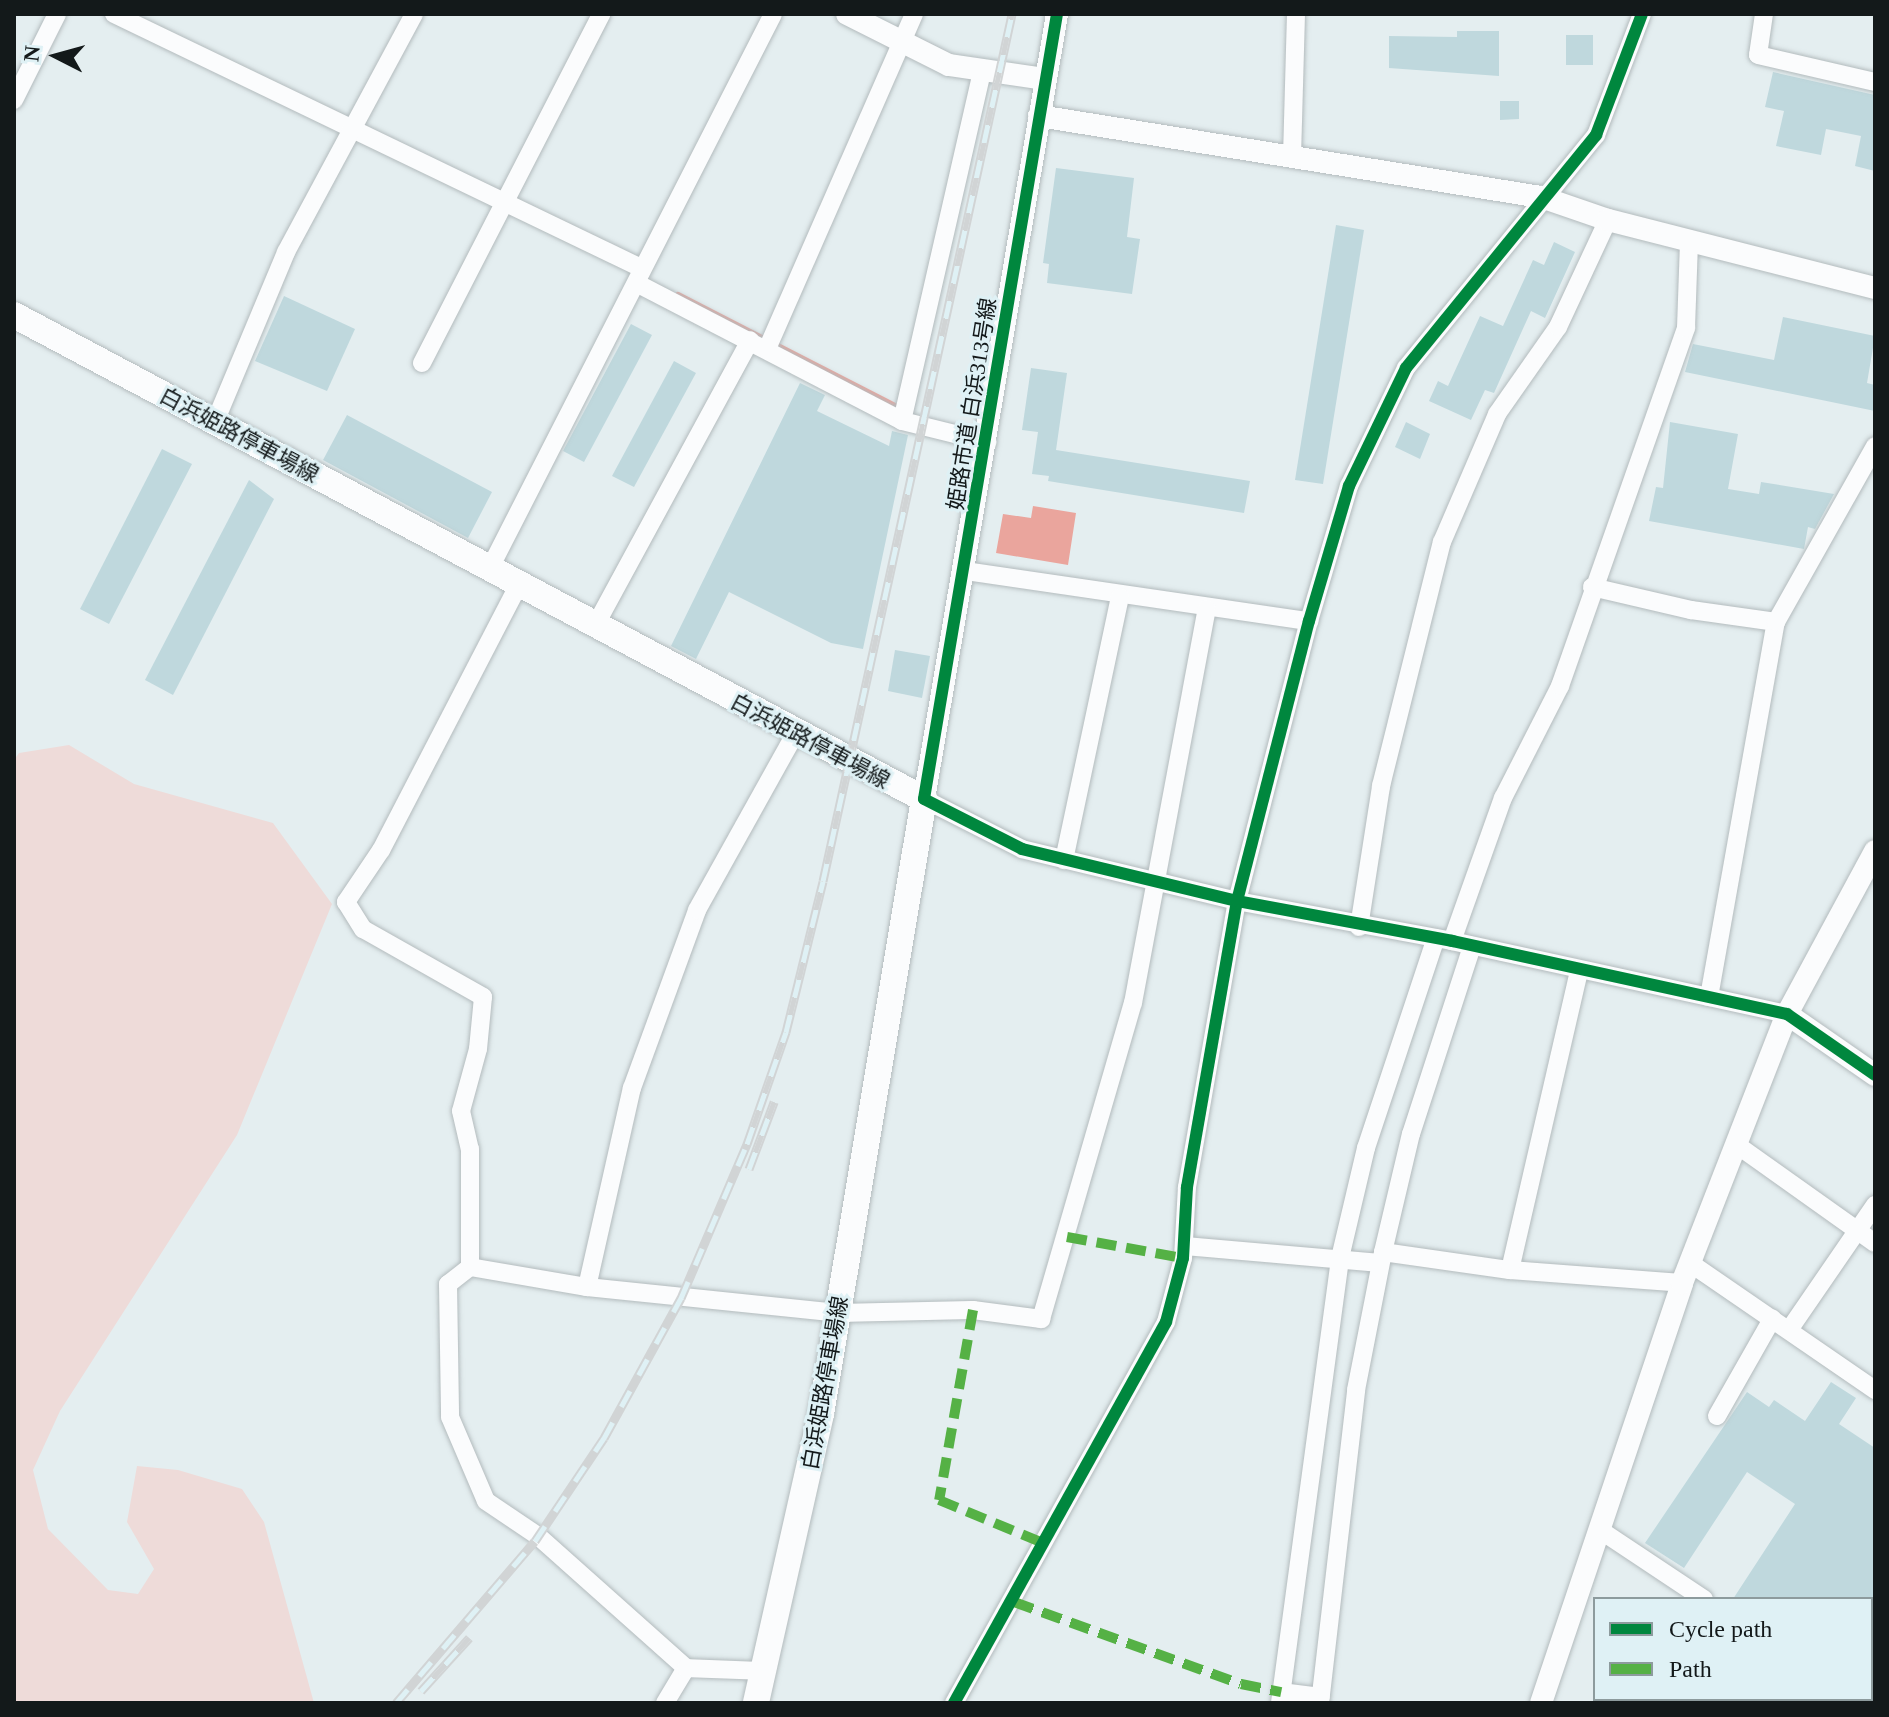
<!DOCTYPE html>
<meta charset="utf-8">
<style>
body{margin:0}
#map{position:relative;width:1889px;height:1717px;overflow:hidden;background:#e4eef0;font-family:"Times New Roman","Noto Sans JP",serif}
div>[style]{position:absolute}
[style*='--x']{left:calc(var(--x)*1px);top:calc(var(--y)*1px);width:calc(var(--w)*1px);rotate:calc(var(--a)*1deg)}
.green>*{inset:0;background:#eedbd9}
.water>*{inset:0;background:#eaa59d}
.stream>*{height:6px;margin:-3px;padding:0 3px;transform-origin:3px;border-radius:3px;background:#eaa59d}
.building>*{inset:0;background:#bfd8dd}
.roads{filter:drop-shadow(0 0 2px #b3bbbd) drop-shadow(0 0 2px #b3bbbd)}
.minor>*{height:18px;margin:-9px;padding:0 9px;transform-origin:9px;border-radius:9px;background:#fbfcfd}
.tertiary>*{height:22px;margin:-11px;padding:0 11px;transform-origin:11px;border-radius:11px;background:#fbfcfd}
.secondary>*{height:26px;margin:-13px;padding:0 13px;transform-origin:13px;border-radius:13px;background:#fbfcfd}
.rail>*{height:9px;margin-top:-4.5px;transform-origin:0;background:repeating-linear-gradient(90deg,#dff1f5 0 18px,#d1d4d5 0 36px);box-sizing:border-box;border-block:2px solid #d1d4d5}
.quiet>*{height:10px;margin-top:-5px;transform-origin:0;background:repeating-linear-gradient(90deg,#55b145 0 20px,transparent 0 30px)}
.cycleway>*{height:12px;margin:-6px;padding:0 6px;transform-origin:6px;border-radius:6px;background:#00873e}
span{translate:-50% -50%;white-space:nowrap;text-align:center;line-height:1.15;-webkit-text-stroke:6px #dff1f5;paint-order:stroke}
.street-label{font-size:22px;color:#13191a}
.frame{position:absolute;inset:0;border:16px solid #13191a;pointer-events:none}
.legend{position:absolute;left:1593px;top:1597px;width:280px;height:104px;box-sizing:border-box;background:#dff1f5;border:2px solid #8d9b9d;margin:0;padding:10px 14px;list-style:none;font-size:24px;color:#13191a}
.legend li{display:flex;align-items:center;gap:16px;height:40px}
.legend b{width:40px;border:2px solid #8d9b9d}
.north{position:absolute;left:16px;top:16px;width:80px;height:80px;-webkit-text-stroke:6px #dff1f5;paint-order:stroke;rotate:276deg;font-size:22px;font-weight:700;line-height:32px;text-align:center;color:#13191a}
.north::after{content:'';display:block;margin:auto;width:28px;height:36px;background:#13191a;clip-path:polygon(50% 0,100% 100%,50% 72%,0 100%)}
</style>
<div id="map">
<div class="green">
<div style="clip-path:polygon(69px 745px,134px 784px,273px 823px,332px 904px,237px 1135px,60px 1411px,33px 1470px,48px 1529px,108px 1590px,138px 1594px,154px 1569px,127px 1522px,137px 1466px,178px 1470px,242px 1489px,264px 1522px,314px 1703px,14px 1703px,14px 760px,19px 753px)"></div>
</div>
<div class="water">
<div style="clip-path:polygon(1033px 506px,1076px 513px,1068px 565px,996px 553px,1003px 514px,1031px 518px)"></div>
</div>
<div class="stream">
<div style="--x:678;--y:295;--w:248;--a:27.1"></div>
</div>
<div class="building">
<div style="clip-path:polygon(1457px 31px,1499px 31px,1499px 76px,1389px 68px,1389px 36px,1457px 37px)"></div>
<div style="clip-path:polygon(1566px 35px,1593px 35px,1593px 65px,1566px 65px)"></div>
<div style="clip-path:polygon(1773px 72px,1875px 95px,1875px 171px,1855px 166px,1861px 136px,1826px 129px,1821px 155px,1776px 146px,1784px 111px,1765px 107px)"></div>
<div style="clip-path:polygon(1500px 101px,1519px 101px,1519px 119px,1500px 120px)"></div>
<div style="clip-path:polygon(1056px 168px,1134px 178px,1127px 237px,1140px 239px,1132px 294px,1047px 283px,1049px 264px,1043px 263px)"></div>
<div style="clip-path:polygon(1336px 225px,1364px 230px,1323px 484px,1295px 480px)"></div>
<div style="clip-path:polygon(1554px 242px,1575px 252px,1545px 318px,1531px 311px,1494px 393px,1485px 390px,1471px 420px,1429px 401px,1438px 381px,1448px 386px,1480px 316px,1503px 326px,1533px 260px,1544px 265px)"></div>
<div style="clip-path:polygon(284px 296px,355px 329px,327px 391px,255px 361px)"></div>
<div style="clip-path:polygon(1783px 317px,1875px 336px,1867px 383px,1875px 385px,1875px 411px,1685px 372px,1693px 344px,1774px 360px)"></div>
<div style="clip-path:polygon(631px 324px,652px 335px,584px 462px,563px 451px)"></div>
<div style="clip-path:polygon(674px 361px,696px 373px,634px 487px,612px 476px)"></div>
<div style="clip-path:polygon(1031px 368px,1067px 373px,1056px 450px,1250px 481px,1244px 513px,1048px 481px,1049px 476px,1032px 474px,1038px 432px,1022px 430px)"></div>
<div style="clip-path:polygon(800px 383px,825px 395px,817px 411px,889px 446px,892px 431px,908px 435px,863px 649px,831px 643px,729px 592px,696px 659px,671px 646px)"></div>
<div style="clip-path:polygon(347px 415px,492px 492px,468px 538px,323px 460px)"></div>
<div style="clip-path:polygon(1406px 422px,1430px 434px,1420px 459px,1395px 447px)"></div>
<div style="clip-path:polygon(1670px 422px,1738px 434px,1728px 489px,1759px 494px,1761px 482px,1834px 494px,1815px 529px,1808px 527px,1804px 549px,1649px 521px,1656px 487px,1663px 488px)"></div>
<div style="clip-path:polygon(162px 449px,192px 464px,109px 624px,80px 609px)"></div>
<div style="clip-path:polygon(249px 480px,274px 499px,173px 695px,145px 680px)"></div>
<div style="clip-path:polygon(895px 650px,930px 656px,922px 698px,888px 691px)"></div>
<div style="clip-path:polygon(1831px 1382px,1856px 1398px,1839px 1424px,1875px 1448px,1875px 1599px,1733px 1599px,1795px 1504px,1747px 1472px,1684px 1568px,1645px 1543px,1747px 1392px,1769px 1407px,1774px 1400px,1805px 1421px)"></div>
</div>
<div class="roads">
<div class="minor">
<div style="--x:114;--y:14;--w:585;--a:25.73"></div>
<div style="--x:1764;--y:14;--w:41;--a:98.3"></div>
<div style="--x:1758;--y:55;--w:120;--a:13"></div>
<div style="--x:14;--y:100;--w:96;--a:-63.4"></div>
<div style="--x:1292;--y:157;--w:143;--a:-88.4"></div>
<div style="--x:638;--y:284;--w:297;--a:27.4"></div>
<div style="--x:902;--y:421;--w:88;--a:13.9"></div>
<div style="--x:767;--y:349;--w:366;--a:-66.3"></div>
<div style="--x:422;--y:363;--w:392;--a:-62.8"></div>
<div style="--x:902;--y:421;--w:359;--a:-77.1"></div>
<div style="--x:215;--y:422;--w:184;--a:-67.3"></div>
<div style="--x:286;--y:252;--w:270;--a:-61.7"></div>
<div style="--x:489;--y:570;--w:624;--a:-62.94"></div>
<div style="--x:965;--y:571;--w:348;--a:8.3"></div>
<div style="--x:518;--y:586;--w:297;--a:117.4"></div>
<div style="--x:381;--y:850;--w:63;--a:123.9"></div>
<div style="--x:346;--y:902;--w:32;--a:58"></div>
<div style="--x:363;--y:929;--w:138;--a:29.5"></div>
<div style="--x:483;--y:997;--w:52;--a:95.5"></div>
<div style="--x:478;--y:1049;--w:64;--a:105.3"></div>
<div style="--x:461;--y:1111;--w:39;--a:77"></div>
<div style="--x:470;--y:1149;--w:118;--a:90"></div>
<div style="--x:470;--y:1267;--w:28;--a:142"></div>
<div style="--x:448;--y:1284;--w:133;--a:89.1"></div>
<div style="--x:450;--y:1417;--w:91;--a:66.8"></div>
<div style="--x:486;--y:1501;--w:63;--a:33.9"></div>
<div style="--x:538;--y:1536;--w:198;--a:41.7"></div>
<div style="--x:686;--y:1668;--w:41;--a:121"></div>
<div style="--x:1592;--y:587;--w:102;--a:13.1"></div>
<div style="--x:1691;--y:610;--w:86;--a:8"></div>
<div style="--x:595;--y:626;--w:325;--a:-61.5"></div>
<div style="--x:924;--y:799;--w:110;--a:27"></div>
<div style="--x:1022;--y:849;--w:221;--a:13.6"></div>
<div style="--x:1237;--y:901;--w:219;--a:10.5"></div>
<div style="--x:1452;--y:941;--w:343;--a:12.3"></div>
<div style="--x:1064;--y:860;--w:269;--a:-78"></div>
<div style="--x:1359;--y:927;--w:143;--a:-81.1"></div>
<div style="--x:1381;--y:786;--w:252;--a:-76"></div>
<div style="--x:1442;--y:542;--w:139;--a:-66.7"></div>
<div style="--x:1497;--y:414;--w:106;--a:-55"></div>
<div style="--x:1558;--y:327;--w:118;--a:-65"></div>
<div style="--x:1452;--y:941;--w:152;--a:-70.4"></div>
<div style="--x:1503;--y:798;--w:126;--a:-63"></div>
<div style="--x:1560;--y:686;--w:380;--a:-70.6"></div>
<div style="--x:1686;--y:328;--w:88;--a:-88"></div>
<div style="--x:1709;--y:997;--w:381;--a:-79.9"></div>
<div style="--x:1776;--y:622;--w:202;--a:-60.6"></div>
<div style="--x:1737;--y:1145;--w:169;--a:35.4"></div>
<div style="--x:1185;--y:1246;--w:196;--a:5"></div>
<div style="--x:1383;--y:1252;--w:128;--a:8.1"></div>
<div style="--x:1510;--y:1270;--w:172;--a:4.3"></div>
<div style="--x:1693;--y:1265;--w:221;--a:34.5"></div>
<div style="--x:470;--y:1267;--w:119;--a:9.7"></div>
<div style="--x:587;--y:1287;--w:252;--a:5.9"></div>
<div style="--x:838;--y:1313;--w:135;--a:-1.3"></div>
<div style="--x:973;--y:1310;--w:69;--a:7.5"></div>
<div style="--x:1041;--y:1319;--w:329;--a:-73.8"></div>
<div style="--x:1133;--y:1003;--w:401;--a:-79.4"></div>
<div style="--x:1510;--y:1270;--w:308;--a:-77"></div>
<div style="--x:587;--y:1287;--w:204;--a:-77.3"></div>
<div style="--x:632;--y:1088;--w:189;--a:-69.9"></div>
<div style="--x:697;--y:910;--w:201;--a:-60.9"></div>
<div style="--x:1789;--y:1330;--w:152;--a:-55.5"></div>
<div style="--x:1717;--y:1416;--w:112;--a:-60.4"></div>
<div style="--x:1600;--y:1530;--w:125;--a:33.6"></div>
<div style="--x:686;--y:1668;--w:79;--a:2.2"></div>
<div style="--x:1281;--y:1692;--w:40;--a:7.1"></div>
<div style="--x:1862;--y:1699;--w:7;--a:34"></div>
<div style="--x:954;--y:1703;--w:436;--a:-60.9"></div>
<div style="--x:1166;--y:1322;--w:66;--a:-75.1"></div>
<div style="--x:1183;--y:1258;--w:71;--a:-86.8"></div>
<div style="--x:1187;--y:1187;--w:290;--a:-80.1"></div>
<div style="--x:1237;--y:901;--w:289;--a:-75.6"></div>
<div style="--x:1309;--y:621;--w:141;--a:-73.5"></div>
<div style="--x:1349;--y:486;--w:131;--a:-64.2"></div>
<div style="--x:1406;--y:368;--w:301;--a:-50.8"></div>
<div style="--x:1596;--y:135;--w:129;--a:-69.2"></div>
<div style="--x:1280;--y:1703;--w:449;--a:-82.3"></div>
<div style="--x:1340;--y:1258;--w:113;--a:-76.7"></div>
<div style="--x:1366;--y:1148;--w:221;--a:-71.6"></div>
<div style="--x:1320;--y:1703;--w:315;--a:-83.4"></div>
<div style="--x:1356;--y:1390;--w:141;--a:-78.9"></div>
<div style="--x:1383;--y:1252;--w:121;--a:-76.7"></div>
<div style="--x:1411;--y:1134;--w:198;--a:-72"></div>
</div>
<div class="tertiary">
<div style="--x:847;--y:14;--w:114;--a:26.6"></div>
<div style="--x:949;--y:65;--w:97;--a:8.3"></div>
<div style="--x:1039;--y:116;--w:508;--a:9.17"></div>
<div style="--x:1541;--y:197;--w:71;--a:18.9"></div>
<div style="--x:1608;--y:220;--w:276;--a:14.3"></div>
<div style="--x:924;--y:799;--w:796;--a:-80.38"></div>
<div style="--x:1787;--y:1014;--w:107;--a:34.7"></div>
<div style="--x:1541;--y:1703;--w:443;--a:-71.4"></div>
<div style="--x:1682;--y:1283;--w:289;--a:-68.7"></div>
<div style="--x:1787;--y:1014;--w:185;--a:-61.6"></div>
</div>
<div class="secondary">
<div style="--x:14;--y:315;--w:1031;--a:28.01"></div>
<div style="--x:924;--y:799;--w:624;--a:99.51"></div>
<div style="--x:821;--y:1414;--w:296;--a:102.7"></div>
</div>
</div>
<div class="rail">
<div style="--x:749;--y:1169;--w:72;--a:-69.5"></div>
<div style="--x:421;--y:1691;--w:72;--a:-47.8"></div>
<div style="--x:396;--y:1703;--w:213;--a:-49.4"></div>
<div style="--x:535;--y:1541;--w:124;--a:-56.2"></div>
<div style="--x:604;--y:1438;--w:160;--a:-61.2"></div>
<div style="--x:681;--y:1298;--w:168;--a:-66.8"></div>
<div style="--x:747;--y:1144;--w:119;--a:-70.8"></div>
<div style="--x:786;--y:1032;--w:155;--a:-76.2"></div>
<div style="--x:823;--y:881;--w:887;--a:-77.7"></div>
</div>
<div class="quiet">
<div style="--x:1067;--y:1237;--w:118;--a:10.3"></div>
<div style="--x:973;--y:1310;--w:193;--a:100.1"></div>
<div style="--x:939;--y:1500;--w:113;--a:22.5"></div>
<div style="--x:1014;--y:1602;--w:241;--a:19.9"></div>
<div style="--x:1241;--y:1684;--w:41;--a:11.3"></div>
</div>
<div class="cycleway">
<div style="--x:1057;--y:14;--w:796;--a:99.62"></div>
<div style="--x:924;--y:799;--w:110;--a:27"></div>
<div style="--x:1022;--y:849;--w:221;--a:13.6"></div>
<div style="--x:1237;--y:901;--w:219;--a:10.5"></div>
<div style="--x:1452;--y:941;--w:343;--a:12.3"></div>
<div style="--x:1787;--y:1014;--w:107;--a:34.7"></div>
<div style="--x:954;--y:1703;--w:436;--a:-60.9"></div>
<div style="--x:1166;--y:1322;--w:66;--a:-75.1"></div>
<div style="--x:1183;--y:1258;--w:71;--a:-86.8"></div>
<div style="--x:1187;--y:1187;--w:290;--a:-80.1"></div>
<div style="--x:1237;--y:901;--w:289;--a:-75.6"></div>
<div style="--x:1309;--y:621;--w:141;--a:-73.5"></div>
<div style="--x:1349;--y:486;--w:131;--a:-64.2"></div>
<div style="--x:1406;--y:368;--w:301;--a:-50.8"></div>
<div style="--x:1596;--y:135;--w:129;--a:-69.2"></div>
</div>
<div class="street-label">
<span style="left:972px;top:404px;rotate:-81deg">姫路市道 白浜313号線</span>
<span style="left:239px;top:435px;rotate:28deg">白浜姫路停車場線</span>
<span style="left:810px;top:741px;rotate:28deg">白浜姫路停車場線</span>
<span style="left:825px;top:1383px;rotate:-80deg">白浜姫路停車場線</span>
</div>
<div class="frame"></div>
<ul class="legend">
<li><b style="height:10px;background:#00873e"></b>Cycle path</li>
<li><b style="height:10px;background:#55b145"></b>Path</li>
</ul>
<div class="north">N</div>
</div>
